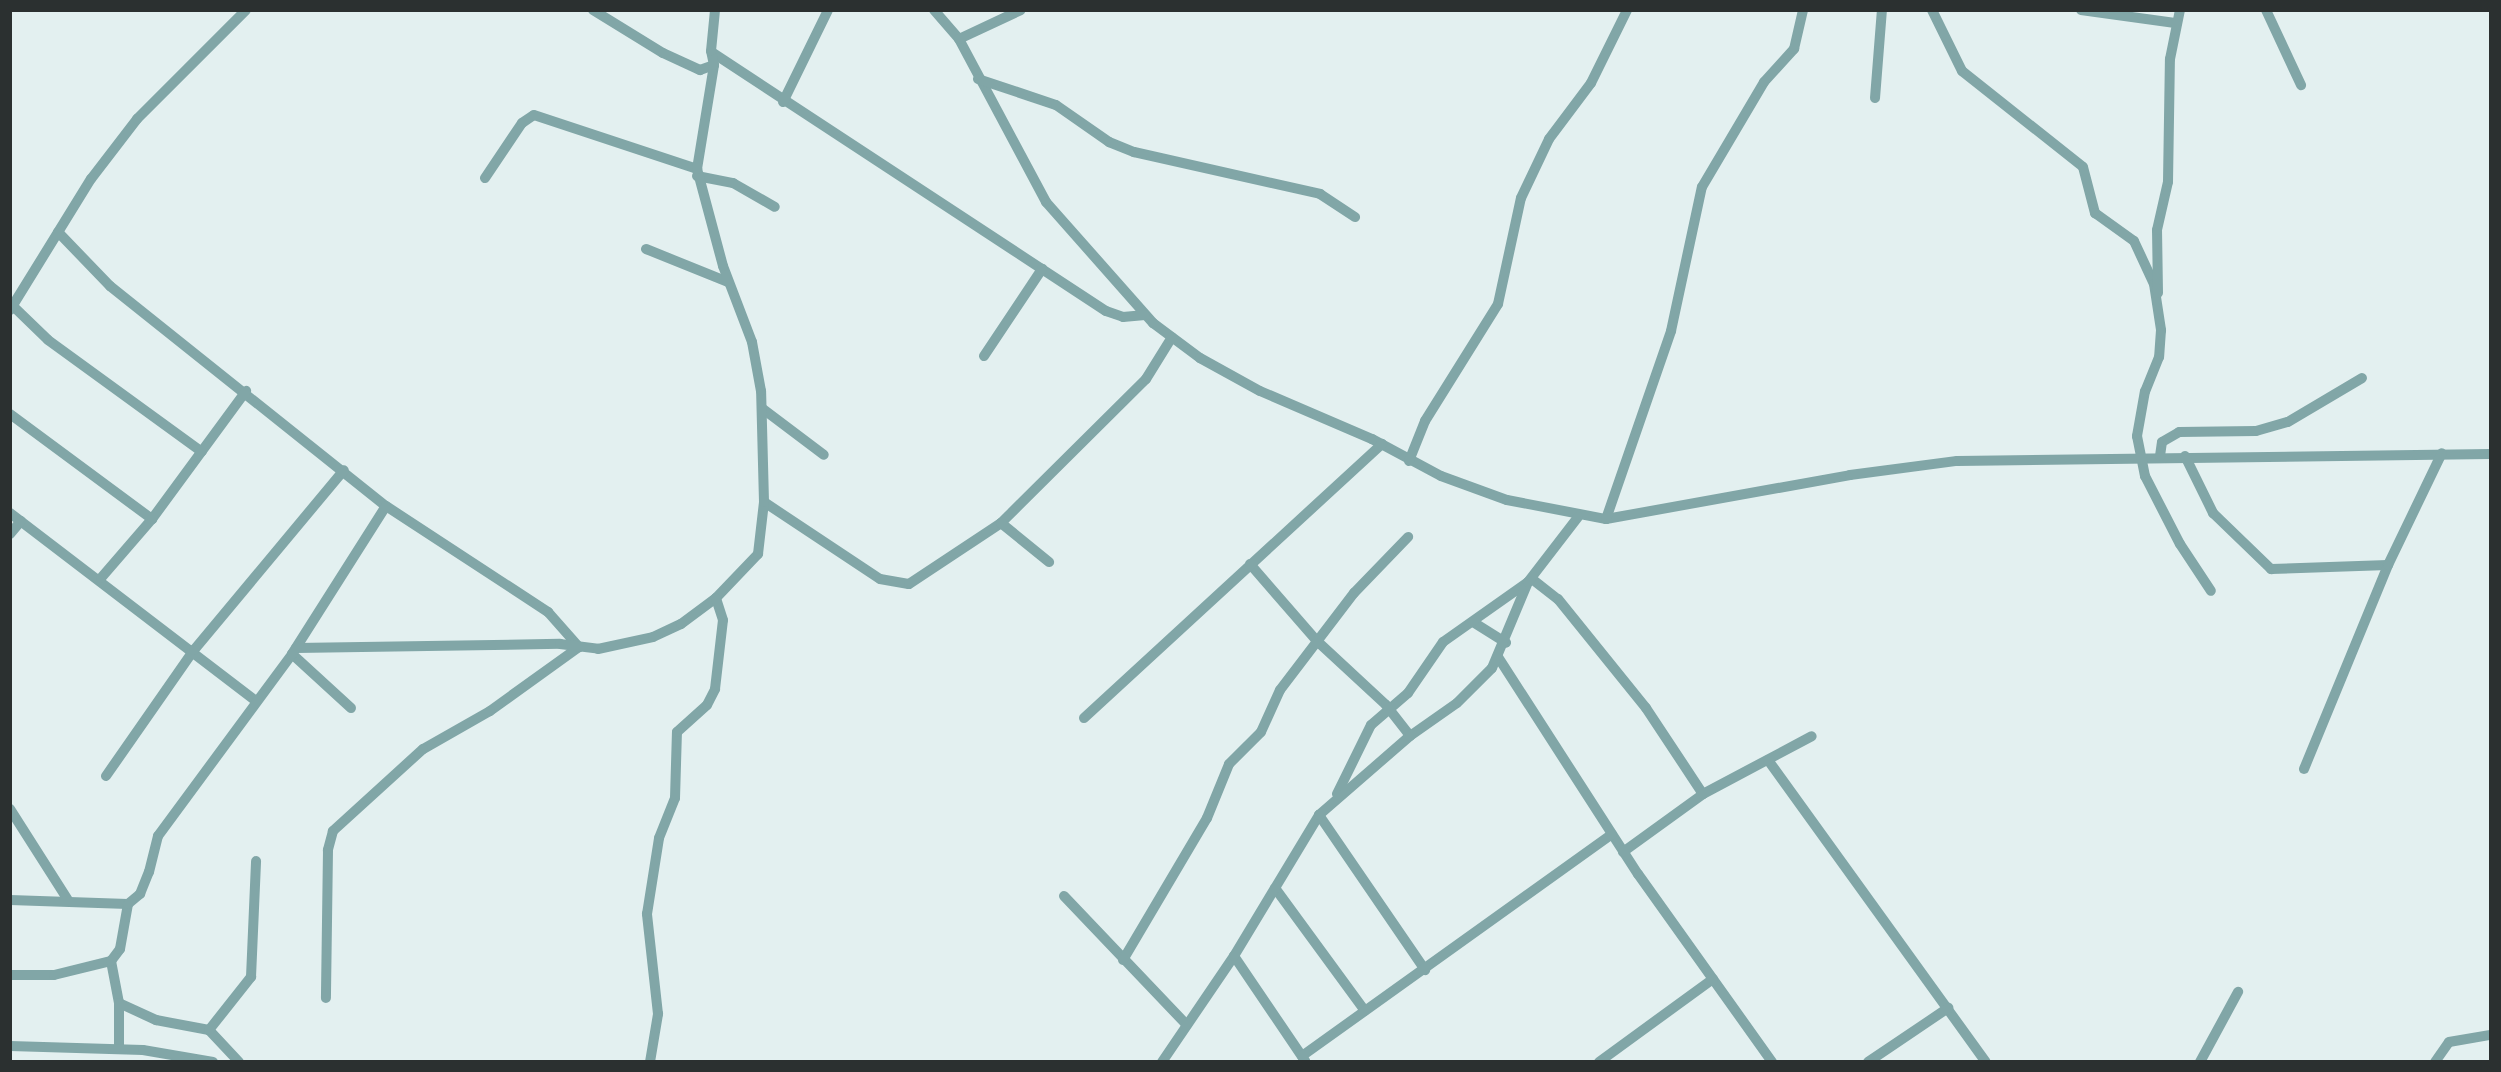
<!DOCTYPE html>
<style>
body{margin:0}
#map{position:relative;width:2501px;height:1072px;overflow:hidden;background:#e3f0f0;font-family:"Varela Round",sans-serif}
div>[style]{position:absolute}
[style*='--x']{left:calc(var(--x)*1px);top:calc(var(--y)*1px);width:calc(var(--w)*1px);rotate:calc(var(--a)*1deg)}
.street>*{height:10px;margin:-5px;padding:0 5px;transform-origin:5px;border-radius:5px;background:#81a6a7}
span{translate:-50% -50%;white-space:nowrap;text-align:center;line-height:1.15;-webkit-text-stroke:5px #fff;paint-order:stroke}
.frame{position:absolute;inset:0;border:12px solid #2b3030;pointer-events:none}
</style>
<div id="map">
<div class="street">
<div style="--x:593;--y:10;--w:82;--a:31.6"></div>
<div style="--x:663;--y:53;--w:41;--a:24.7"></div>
<div style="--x:700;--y:70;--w:15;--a:-20"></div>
<div style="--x:934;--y:10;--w:38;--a:49"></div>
<div style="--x:959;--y:39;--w:185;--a:61.9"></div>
<div style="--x:1046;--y:202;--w:162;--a:48.5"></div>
<div style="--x:1153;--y:323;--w:59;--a:36.7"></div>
<div style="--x:1200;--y:358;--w:68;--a:28.8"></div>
<div style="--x:1260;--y:391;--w:122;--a:23.2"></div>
<div style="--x:1372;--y:439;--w:78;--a:28.2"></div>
<div style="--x:1441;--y:476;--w:70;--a:20"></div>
<div style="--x:1507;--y:500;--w:101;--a:10.9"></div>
<div style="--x:1606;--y:519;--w:248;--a:-10.2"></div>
<div style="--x:1850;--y:475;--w:108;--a:-7.5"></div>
<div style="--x:1957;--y:461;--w:533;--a:-0.75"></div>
<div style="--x:1932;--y:10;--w:68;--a:63.8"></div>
<div style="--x:1962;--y:71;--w:154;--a:38.4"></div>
<div style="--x:2083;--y:167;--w:48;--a:75.4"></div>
<div style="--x:2095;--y:213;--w:48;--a:35.7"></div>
<div style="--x:2134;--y:241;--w:47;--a:65.1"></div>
<div style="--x:2154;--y:284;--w:47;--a:81.3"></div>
<div style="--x:2161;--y:330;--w:27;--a:94"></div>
<div style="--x:2159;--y:357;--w:37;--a:112"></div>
<div style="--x:2145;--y:391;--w:46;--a:100.1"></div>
<div style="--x:2137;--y:436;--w:41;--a:78.7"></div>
<div style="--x:2145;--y:476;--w:76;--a:62.8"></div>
<div style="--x:2180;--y:544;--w:56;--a:56.6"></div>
<div style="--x:2081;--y:10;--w:95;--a:7.9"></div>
<div style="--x:2266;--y:10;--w:83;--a:65"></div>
<div style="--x:959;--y:39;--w:68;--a:-25.1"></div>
<div style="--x:713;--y:53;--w:470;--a:33.3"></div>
<div style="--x:1106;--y:311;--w:18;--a:19"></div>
<div style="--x:1123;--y:317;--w:22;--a:-5"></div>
<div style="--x:978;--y:79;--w:82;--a:18.4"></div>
<div style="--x:1056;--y:105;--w:65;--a:34.9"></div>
<div style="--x:1109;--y:142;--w:27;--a:22"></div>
<div style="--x:1134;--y:152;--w:191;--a:12.7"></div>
<div style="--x:1320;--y:194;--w:42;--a:33.3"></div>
<div style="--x:1875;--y:98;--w:88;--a:-85.5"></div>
<div style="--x:783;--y:102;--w:102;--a:-63.9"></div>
<div style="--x:697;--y:176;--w:37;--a:11"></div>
<div style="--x:733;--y:183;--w:48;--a:29.7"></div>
<div style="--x:485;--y:178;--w:66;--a:-56.1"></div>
<div style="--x:522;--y:123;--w:14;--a:-34"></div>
<div style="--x:534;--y:115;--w:172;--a:18.3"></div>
<div style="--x:58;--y:232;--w:75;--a:46.1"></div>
<div style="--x:110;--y:286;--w:353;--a:38.6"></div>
<div style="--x:386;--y:506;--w:194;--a:33.2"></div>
<div style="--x:548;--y:612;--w:47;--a:48.5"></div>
<div style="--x:579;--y:647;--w:110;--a:144.3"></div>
<div style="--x:490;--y:711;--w:77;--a:150.4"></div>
<div style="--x:423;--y:749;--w:122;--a:137.7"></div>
<div style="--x:333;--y:831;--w:20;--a:105"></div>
<div style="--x:328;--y:850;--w:148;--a:90.8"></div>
<div style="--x:646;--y:249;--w:88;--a:21.9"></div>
<div style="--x:2158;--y:293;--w:63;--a:-90.9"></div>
<div style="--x:2157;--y:230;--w:49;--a:-77.1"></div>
<div style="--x:2168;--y:182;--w:123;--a:-89.1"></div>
<div style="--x:2170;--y:59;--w:50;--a:-78.5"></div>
<div style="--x:14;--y:307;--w:47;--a:44.1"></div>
<div style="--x:48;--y:340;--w:190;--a:36"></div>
<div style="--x:10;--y:310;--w:154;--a:-58.3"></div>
<div style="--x:91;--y:179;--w:76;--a:-52.5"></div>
<div style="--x:137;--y:119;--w:154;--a:-45"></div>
<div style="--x:984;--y:356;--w:105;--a:-56.3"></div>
<div style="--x:763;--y:409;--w:76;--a:37"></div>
<div style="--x:10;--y:414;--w:177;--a:36.5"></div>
<div style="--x:2160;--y:456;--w:14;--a:-82"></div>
<div style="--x:2162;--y:442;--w:20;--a:-30"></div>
<div style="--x:2179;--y:432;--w:77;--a:-0.7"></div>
<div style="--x:2256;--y:431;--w:33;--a:-16"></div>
<div style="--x:2288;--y:422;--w:86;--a:-30.7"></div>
<div style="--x:2185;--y:456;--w:64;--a:63.8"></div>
<div style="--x:2213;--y:513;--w:81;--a:44"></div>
<div style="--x:2271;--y:569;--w:117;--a:-2"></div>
<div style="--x:1409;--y:461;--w:43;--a:-68.2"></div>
<div style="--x:1425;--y:421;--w:138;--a:-58"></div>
<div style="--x:1498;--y:304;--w:108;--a:-77.8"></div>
<div style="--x:1521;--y:198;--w:65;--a:-64.6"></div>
<div style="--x:1549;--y:139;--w:70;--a:-53.1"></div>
<div style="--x:1591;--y:83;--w:81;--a:-63.7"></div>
<div style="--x:764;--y:502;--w:139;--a:33.6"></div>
<div style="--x:880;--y:579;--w:29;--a:10"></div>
<div style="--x:909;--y:584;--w:110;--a:-33.5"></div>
<div style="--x:1001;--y:523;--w:204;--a:-44.8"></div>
<div style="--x:1146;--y:379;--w:49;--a:-58.2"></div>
<div style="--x:10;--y:513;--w:310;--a:37.4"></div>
<div style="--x:1606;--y:519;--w:199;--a:-70.9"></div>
<div style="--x:1671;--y:331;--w:147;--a:-77.9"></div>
<div style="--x:1702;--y:187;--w:122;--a:-59.4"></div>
<div style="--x:1764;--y:82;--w:45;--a:-47.7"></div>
<div style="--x:1794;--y:49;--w:40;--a:-77"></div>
<div style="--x:1001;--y:523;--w:62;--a:39.1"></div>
<div style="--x:10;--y:534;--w:17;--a:-50"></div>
<div style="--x:1250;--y:564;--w:102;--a:49"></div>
<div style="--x:1317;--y:641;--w:94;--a:42.8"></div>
<div style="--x:1386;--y:705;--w:39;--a:52"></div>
<div style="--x:101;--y:578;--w:78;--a:-49.2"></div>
<div style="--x:152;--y:519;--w:159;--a:-53.7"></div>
<div style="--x:1532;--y:579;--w:33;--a:38"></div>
<div style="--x:1558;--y:599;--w:140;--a:51.1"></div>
<div style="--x:1646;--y:708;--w:103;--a:56.5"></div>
<div style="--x:1473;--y:622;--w:39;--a:32"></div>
<div style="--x:296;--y:648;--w:264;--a:-0.9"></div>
<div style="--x:560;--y:644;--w:38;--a:7"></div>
<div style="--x:598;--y:649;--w:56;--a:-12.3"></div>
<div style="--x:653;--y:637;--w:31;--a:-25"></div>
<div style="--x:681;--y:624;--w:44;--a:-36.6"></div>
<div style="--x:716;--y:598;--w:61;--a:-46.3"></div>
<div style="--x:758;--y:554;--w:52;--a:-83.4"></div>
<div style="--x:764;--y:502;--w:111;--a:-91.5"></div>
<div style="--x:761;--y:391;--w:50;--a:-100.4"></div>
<div style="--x:752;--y:342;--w:81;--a:-110.9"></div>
<div style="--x:723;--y:266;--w:100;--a:-105"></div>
<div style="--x:697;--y:169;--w:105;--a:-80.7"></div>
<div style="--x:714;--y:65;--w:14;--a:-102"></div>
<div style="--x:711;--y:51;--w:41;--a:-84.4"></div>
<div style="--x:292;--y:654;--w:80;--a:42.5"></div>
<div style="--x:1498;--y:657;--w:258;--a:57.2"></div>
<div style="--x:1638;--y:874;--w:231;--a:54.5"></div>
<div style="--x:1084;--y:718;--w:405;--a:-42.6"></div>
<div style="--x:1768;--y:760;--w:372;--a:54.2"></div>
<div style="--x:2304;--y:769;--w:221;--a:-67.6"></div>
<div style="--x:2388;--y:565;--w:124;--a:-64.3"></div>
<div style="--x:106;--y:776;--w:154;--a:-55.1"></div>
<div style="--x:194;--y:650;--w:234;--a:-50.2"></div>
<div style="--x:1337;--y:794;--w:77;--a:-63.8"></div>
<div style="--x:1371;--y:725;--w:49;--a:-40.9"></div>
<div style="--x:1408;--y:693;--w:62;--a:-55.5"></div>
<div style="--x:1443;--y:642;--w:104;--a:-35.2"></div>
<div style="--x:10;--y:809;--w:108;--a:57.5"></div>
<div style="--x:1319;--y:815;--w:188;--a:55.6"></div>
<div style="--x:1623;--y:852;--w:99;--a:-35.9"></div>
<div style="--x:1703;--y:794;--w:123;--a:-28"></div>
<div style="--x:1275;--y:888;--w:152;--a:53.8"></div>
<div style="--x:1064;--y:896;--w:178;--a:46.4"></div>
<div style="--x:10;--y:900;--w:118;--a:1.9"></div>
<div style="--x:1234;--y:956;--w:127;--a:55.9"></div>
<div style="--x:1123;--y:960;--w:165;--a:-59.4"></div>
<div style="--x:1207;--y:818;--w:58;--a:-67.8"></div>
<div style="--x:1229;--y:764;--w:45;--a:-45"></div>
<div style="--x:1261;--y:732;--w:46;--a:-65.7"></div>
<div style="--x:1280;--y:690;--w:122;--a:-52.7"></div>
<div style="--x:1354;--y:593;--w:78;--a:-46"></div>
<div style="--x:111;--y:961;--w:43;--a:79.2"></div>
<div style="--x:119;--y:1003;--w:41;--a:24.7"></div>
<div style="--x:156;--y:1020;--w:54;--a:10.7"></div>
<div style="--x:209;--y:1030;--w:44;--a:46.8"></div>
<div style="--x:10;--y:975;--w:44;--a:0"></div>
<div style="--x:54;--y:975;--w:59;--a:-13.8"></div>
<div style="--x:111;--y:961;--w:15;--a:-53"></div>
<div style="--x:120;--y:949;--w:46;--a:-79.9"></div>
<div style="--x:128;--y:904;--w:16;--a:-40"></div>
<div style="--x:140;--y:894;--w:24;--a:-68"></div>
<div style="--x:149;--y:872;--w:37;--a:-76"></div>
<div style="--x:158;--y:836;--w:226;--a:-53.6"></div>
<div style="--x:292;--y:654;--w:175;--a:-57.6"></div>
<div style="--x:119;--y:1003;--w:45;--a:90"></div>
<div style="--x:209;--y:1030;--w:68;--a:-51.6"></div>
<div style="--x:251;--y:977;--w:116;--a:-87.5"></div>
<div style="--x:10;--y:1046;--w:133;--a:1.7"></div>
<div style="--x:143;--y:1050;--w:71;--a:9.7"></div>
<div style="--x:1302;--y:1056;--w:381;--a:-35.6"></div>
<div style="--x:650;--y:1062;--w:49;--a:-80.5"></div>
<div style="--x:658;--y:1014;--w:101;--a:-96.3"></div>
<div style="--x:647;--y:914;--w:77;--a:-81"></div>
<div style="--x:659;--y:838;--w:43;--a:-68.2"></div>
<div style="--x:675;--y:798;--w:66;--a:-88.3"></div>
<div style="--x:677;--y:732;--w:40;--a:-42"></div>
<div style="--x:707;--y:705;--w:18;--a:-63"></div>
<div style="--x:715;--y:689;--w:69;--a:-83.4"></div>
<div style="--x:723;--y:620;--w:23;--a:-108"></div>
<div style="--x:1162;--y:1062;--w:128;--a:-55.8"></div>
<div style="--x:1234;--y:956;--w:165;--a:-58.9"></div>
<div style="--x:1319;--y:815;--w:121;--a:-41"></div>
<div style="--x:1410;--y:736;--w:57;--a:-35.1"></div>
<div style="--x:1457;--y:703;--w:49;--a:-45"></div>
<div style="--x:1492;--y:668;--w:93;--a:-67.3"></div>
<div style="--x:1528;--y:582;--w:82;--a:-52.4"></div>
<div style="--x:1599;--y:1062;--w:141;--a:-36.1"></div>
<div style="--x:1868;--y:1062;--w:97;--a:-34"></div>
<div style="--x:2200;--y:1062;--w:80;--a:-61.5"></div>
<div style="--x:2435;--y:1062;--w:24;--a:-55"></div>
<div style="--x:2449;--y:1042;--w:42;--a:-9.7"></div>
</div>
<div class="frame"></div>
</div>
